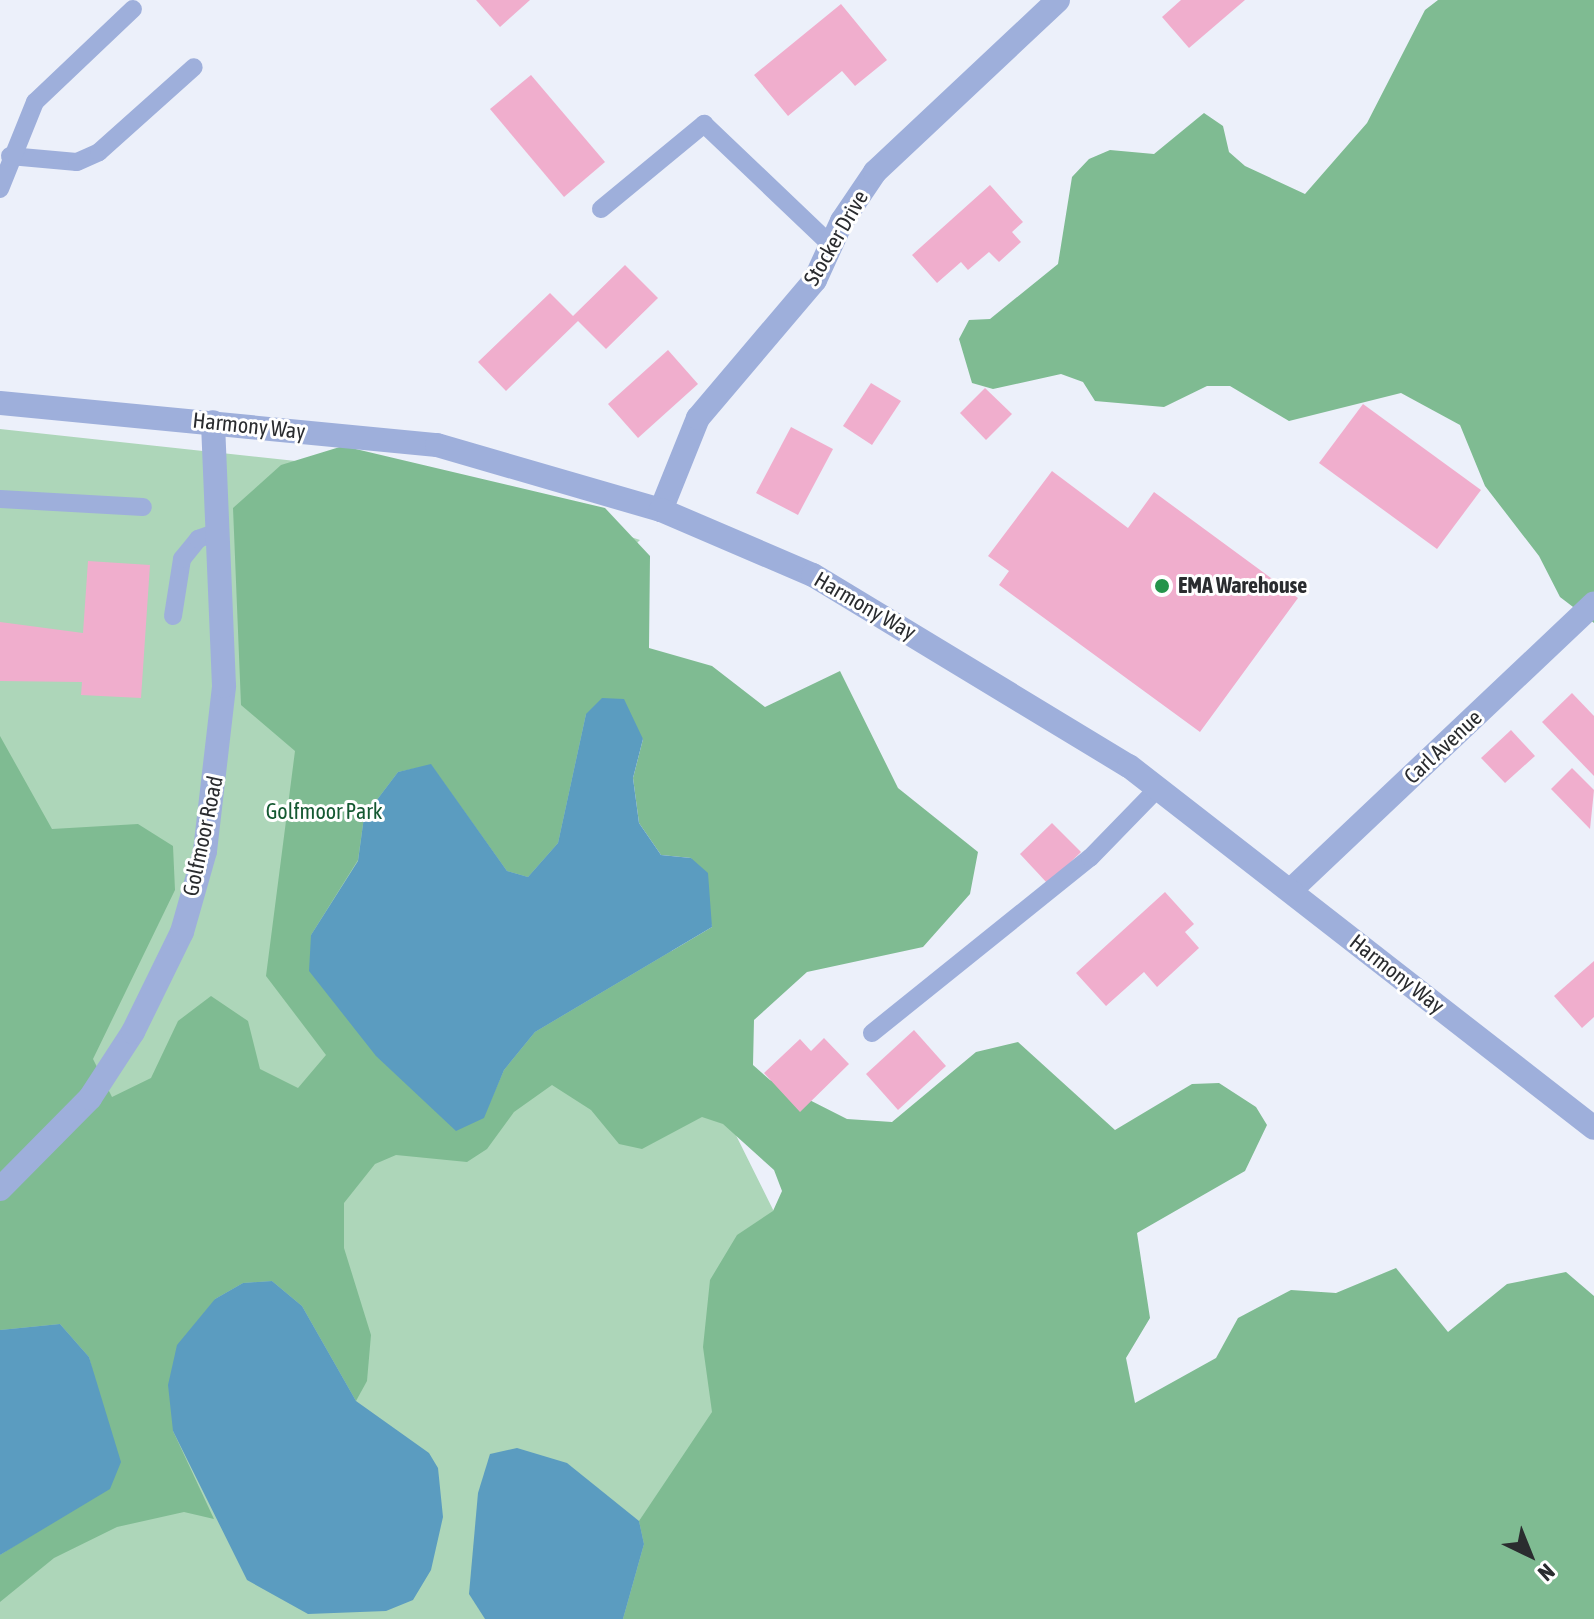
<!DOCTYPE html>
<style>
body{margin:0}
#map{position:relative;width:1594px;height:1619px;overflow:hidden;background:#ecf0fa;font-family:"Asap Condensed",sans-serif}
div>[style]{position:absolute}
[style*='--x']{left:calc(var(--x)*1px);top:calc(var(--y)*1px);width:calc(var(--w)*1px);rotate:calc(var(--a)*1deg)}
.green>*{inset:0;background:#add6b9}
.forest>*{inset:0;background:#7fbb92}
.water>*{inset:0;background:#5b9cc0}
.building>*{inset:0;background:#f0aecd}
.service>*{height:18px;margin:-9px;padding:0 9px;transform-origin:9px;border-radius:9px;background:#9eafdb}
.minor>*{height:24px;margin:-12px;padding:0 12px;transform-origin:12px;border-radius:12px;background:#9eafdb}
.tertiary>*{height:24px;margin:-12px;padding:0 12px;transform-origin:12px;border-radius:12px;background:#9eafdb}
.dots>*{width:22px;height:22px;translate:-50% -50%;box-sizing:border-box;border:4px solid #fff;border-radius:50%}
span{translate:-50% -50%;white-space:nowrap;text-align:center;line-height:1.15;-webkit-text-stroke:6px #fff;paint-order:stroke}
.street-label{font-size:22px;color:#2a2c2f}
.poi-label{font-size:22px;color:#2a2c2f;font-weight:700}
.left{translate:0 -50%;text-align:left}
.park-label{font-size:22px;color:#155932}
.north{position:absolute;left:1490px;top:1515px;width:80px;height:80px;-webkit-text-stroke:6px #fff;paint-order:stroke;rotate:137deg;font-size:22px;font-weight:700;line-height:32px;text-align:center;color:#2a2c2f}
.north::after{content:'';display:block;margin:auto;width:28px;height:36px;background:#2a2c2f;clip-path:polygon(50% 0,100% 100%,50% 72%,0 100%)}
</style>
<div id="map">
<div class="green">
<div style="clip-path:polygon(0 429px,398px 472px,492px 491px,640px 540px,573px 605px,708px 1079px,802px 1268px,801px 1619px,0 1619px)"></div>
</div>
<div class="forest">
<div style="clip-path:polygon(1438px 0,1594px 0,1594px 623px,1560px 597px,1539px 556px,1485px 486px,1460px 425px,1401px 393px,1289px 421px,1230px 386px,1207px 386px,1164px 407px,1095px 401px,1083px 382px,1061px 374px,993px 389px,972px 383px,959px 339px,969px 320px,990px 319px,1058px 264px,1072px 177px,1089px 159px,1110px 150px,1154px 154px,1204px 113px,1223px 126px,1229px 152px,1245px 166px,1305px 194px,1367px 123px,1425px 10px)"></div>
<div style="clip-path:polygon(evenodd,343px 446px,605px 508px,650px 556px,649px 648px,712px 666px,765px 707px,840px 671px,898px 788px,978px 852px,970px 894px,923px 947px,807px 972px,754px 1020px,753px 1065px,770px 1080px,847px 1119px,892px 1122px,976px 1052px,1018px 1042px,1115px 1130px,1192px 1084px,1219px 1083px,1256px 1107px,1267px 1125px,1245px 1171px,1137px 1233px,1150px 1318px,1126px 1358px,1135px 1403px,1216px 1358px,1238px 1318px,1291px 1290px,1336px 1293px,1396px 1268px,1448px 1332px,1507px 1284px,1566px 1272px,1594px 1296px,1594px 1619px,623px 1619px,644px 1544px,639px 1521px,712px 1412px,703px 1347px,710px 1280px,737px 1235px,773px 1211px,782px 1191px,774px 1170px,723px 1124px,702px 1117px,642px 1149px,619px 1144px,591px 1110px,552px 1085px,514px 1112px,487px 1149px,467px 1162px,396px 1155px,375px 1164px,344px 1203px,344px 1248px,371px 1335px,367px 1381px,356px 1401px,302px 1306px,272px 1281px,243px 1283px,215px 1299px,173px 1431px,214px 1519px,184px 1512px,117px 1527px,54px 1558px,0 1602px,0 1555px,39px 1530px,100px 1401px,89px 1357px,60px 1324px,0 1330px,0 736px,52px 829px,138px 824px,173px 846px,175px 890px,93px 1059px,112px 1097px,151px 1078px,178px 1021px,211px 996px,248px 1021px,260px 1069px,298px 1088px,326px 1055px,266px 976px,295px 751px,241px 705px,233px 508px,281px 465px,343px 446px,586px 714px,643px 739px,633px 778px,639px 823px,661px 855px,691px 858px,712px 927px,535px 1032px,504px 1070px,483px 1118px,311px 935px,358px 860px,364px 817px,398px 772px,431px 765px,507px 871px,528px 877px,558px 843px,586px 714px)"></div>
</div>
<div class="water">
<div style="clip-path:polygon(602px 698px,624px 699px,643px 739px,633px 778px,639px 823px,661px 855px,691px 858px,708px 873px,712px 927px,535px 1032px,504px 1070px,484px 1118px,456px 1131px,376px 1056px,309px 971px,311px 935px,358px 861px,364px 817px,398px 772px,431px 764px,507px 871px,528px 877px,558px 843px,586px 714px)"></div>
<div style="clip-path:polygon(272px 1281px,302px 1306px,356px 1401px,429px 1453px,438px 1468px,443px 1517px,431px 1570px,413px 1600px,386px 1611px,308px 1614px,247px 1580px,173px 1431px,168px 1385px,177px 1345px,215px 1299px,243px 1283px)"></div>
<div style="clip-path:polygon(60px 1324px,89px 1357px,121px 1462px,110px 1489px,0 1555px,0 1330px)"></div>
<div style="clip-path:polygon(517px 1448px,567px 1463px,639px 1521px,644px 1544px,623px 1619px,485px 1619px,469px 1594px,478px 1493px,490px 1454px)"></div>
</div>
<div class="building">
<div style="clip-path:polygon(476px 0,530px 0,500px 27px)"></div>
<div style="clip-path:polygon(1181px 0,1245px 0,1189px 48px,1162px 17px)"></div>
<div style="clip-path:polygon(841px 4px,887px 60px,855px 86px,842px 71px,788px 116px,754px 75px)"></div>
<div style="clip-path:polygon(531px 75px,605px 162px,564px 197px,490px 109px)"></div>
<div style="clip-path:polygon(990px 185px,1023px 222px,1012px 232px,1021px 242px,999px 262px,989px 252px,968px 270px,961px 262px,937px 283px,912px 255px)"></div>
<div style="clip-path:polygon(625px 265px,658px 298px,606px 349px,578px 321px,506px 391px,478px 362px,550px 293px,573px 316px)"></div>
<div style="clip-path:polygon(668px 350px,698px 384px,638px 438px,608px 404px)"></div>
<div style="clip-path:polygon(871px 383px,901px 401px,872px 445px,843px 426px)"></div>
<div style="clip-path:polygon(985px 388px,1012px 414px,986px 440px,960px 413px)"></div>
<div style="clip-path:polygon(1363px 404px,1481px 490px,1437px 549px,1319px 463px)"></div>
<div style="clip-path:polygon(791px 427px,833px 449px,798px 515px,756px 493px)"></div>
<div style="clip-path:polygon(1052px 471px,1128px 528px,1154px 492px,1298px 598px,1200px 732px,999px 585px,1009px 571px,988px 556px)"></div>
<div style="clip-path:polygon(88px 561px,150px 565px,141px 698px,81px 695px,82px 682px,0 681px,0 622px,83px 633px)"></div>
<div style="clip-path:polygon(1572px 693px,1594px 716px,1594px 776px,1542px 722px)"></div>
<div style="clip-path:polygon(1511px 730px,1535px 756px,1505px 783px,1481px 758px)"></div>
<div style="clip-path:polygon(1572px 768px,1594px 790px,1590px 829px,1551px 789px)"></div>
<div style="clip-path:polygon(1052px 823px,1081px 852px,1048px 884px,1020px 854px)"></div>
<div style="clip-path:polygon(1165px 892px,1194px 924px,1185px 932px,1199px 948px,1157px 987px,1144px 972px,1106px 1006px,1076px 973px)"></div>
<div style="clip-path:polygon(1594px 961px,1594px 1017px,1582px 1028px,1554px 996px)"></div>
<div style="clip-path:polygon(914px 1030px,946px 1066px,898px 1110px,866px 1074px)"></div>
<div style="clip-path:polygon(824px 1038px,849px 1064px,800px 1112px,764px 1073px,800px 1039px,811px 1051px)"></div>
</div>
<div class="service">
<div style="--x:10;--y:156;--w:67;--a:5.1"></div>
<div style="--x:77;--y:162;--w:24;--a:-24"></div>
<div style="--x:99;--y:152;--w:127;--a:-41.8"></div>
<div style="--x:0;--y:189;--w:94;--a:-68.1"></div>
<div style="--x:35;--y:102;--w:135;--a:-43.5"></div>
<div style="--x:601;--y:209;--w:134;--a:-39.5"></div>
<div style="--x:704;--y:124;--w:175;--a:43.6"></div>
<div style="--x:0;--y:499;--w:143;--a:3.2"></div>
<div style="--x:173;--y:616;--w:58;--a:-81"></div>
<div style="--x:182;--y:559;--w:26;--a:-51"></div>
<div style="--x:198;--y:539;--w:23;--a:-20"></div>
<div style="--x:872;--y:1033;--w:280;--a:-38.8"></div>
<div style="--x:1090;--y:858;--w:98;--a:-45.8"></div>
</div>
<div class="minor">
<div style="--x:661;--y:510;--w:99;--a:-68.1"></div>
<div style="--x:698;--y:418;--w:181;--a:-49.7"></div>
<div style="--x:815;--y:280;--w:65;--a:-65.4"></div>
<div style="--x:842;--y:221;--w:59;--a:-56"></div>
<div style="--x:875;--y:172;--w:251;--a:-43.2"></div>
<div style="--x:1291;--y:890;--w:417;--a:-43.4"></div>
<div style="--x:0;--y:1189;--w:128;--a:-45.3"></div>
<div style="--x:90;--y:1098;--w:79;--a:-56.9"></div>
<div style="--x:133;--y:1032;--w:111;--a:-63.9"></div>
<div style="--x:182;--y:932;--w:84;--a:-74.1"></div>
<div style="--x:205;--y:851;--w:166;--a:-83.4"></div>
<div style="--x:224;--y:686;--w:264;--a:-92.4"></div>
</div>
<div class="tertiary">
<div style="--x:0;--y:403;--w:439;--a:5.5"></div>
<div style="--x:437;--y:445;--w:233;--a:16.2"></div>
<div style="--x:661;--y:510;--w:165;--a:23.2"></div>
<div style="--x:813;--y:575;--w:369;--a:31.2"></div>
<div style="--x:1129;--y:766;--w:589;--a:37.9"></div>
</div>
<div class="dots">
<div style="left:1162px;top:586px;background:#25934b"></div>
</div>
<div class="street-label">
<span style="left:836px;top:238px;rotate:-60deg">Stocker Drive</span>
<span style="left:249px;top:426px;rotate:6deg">Harmony Way</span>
<span style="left:865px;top:606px;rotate:30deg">Harmony Way</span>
<span style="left:1443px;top:747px;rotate:-43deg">Carl Avenue</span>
<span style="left:203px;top:836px;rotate:-78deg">Golfmoor Road</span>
<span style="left:1397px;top:974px;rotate:38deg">Harmony Way</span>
</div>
<div class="poi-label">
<span class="left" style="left:1178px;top:586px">EMA Warehouse</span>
</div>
<div class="park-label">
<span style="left:324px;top:812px">Golfmoor Park</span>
</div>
<div class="north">N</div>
</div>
